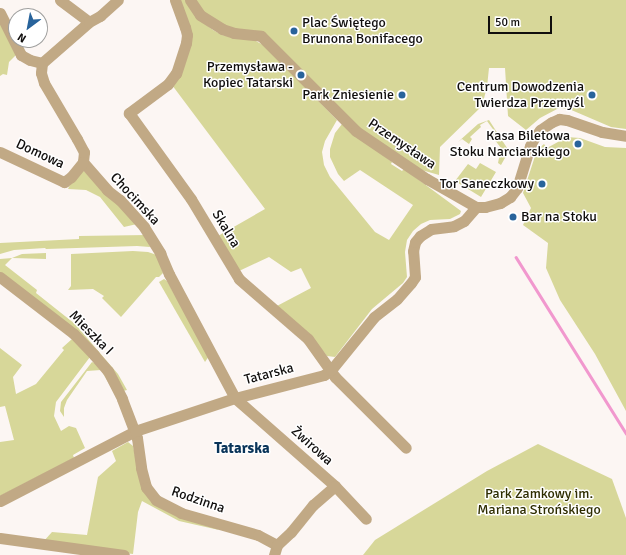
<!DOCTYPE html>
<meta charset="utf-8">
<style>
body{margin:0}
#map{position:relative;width:626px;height:555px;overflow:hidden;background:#fcf6f3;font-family:Signika,sans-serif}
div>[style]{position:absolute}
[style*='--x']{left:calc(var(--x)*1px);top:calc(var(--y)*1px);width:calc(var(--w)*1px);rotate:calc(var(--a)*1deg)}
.green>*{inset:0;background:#d7d799}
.stream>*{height:2.5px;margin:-1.25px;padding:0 1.25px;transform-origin:1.25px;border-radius:1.25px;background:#f198ce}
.minor>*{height:11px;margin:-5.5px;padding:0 5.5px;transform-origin:5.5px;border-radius:5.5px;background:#c1a985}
.dots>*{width:11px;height:11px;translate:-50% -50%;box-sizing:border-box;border:2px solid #fff;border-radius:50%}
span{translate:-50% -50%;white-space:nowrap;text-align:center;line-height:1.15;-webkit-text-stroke:3px #fff;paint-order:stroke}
.poi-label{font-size:14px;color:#100e0d}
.left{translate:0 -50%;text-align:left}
.right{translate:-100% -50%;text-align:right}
.street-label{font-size:14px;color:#100e0d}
.park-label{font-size:14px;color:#2e2d00}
.neighbourhood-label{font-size:15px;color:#093459;font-weight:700}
.north{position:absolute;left:8px;top:8px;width:40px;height:40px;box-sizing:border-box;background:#fff;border:1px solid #9f9f9e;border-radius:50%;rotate:212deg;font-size:11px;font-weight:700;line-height:16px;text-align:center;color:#100e0d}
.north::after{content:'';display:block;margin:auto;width:14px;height:18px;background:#28639b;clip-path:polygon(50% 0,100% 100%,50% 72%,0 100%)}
.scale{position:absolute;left:488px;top:16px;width:64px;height:18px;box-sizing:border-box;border:2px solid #100e0d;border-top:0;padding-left:5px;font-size:12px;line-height:14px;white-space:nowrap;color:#100e0d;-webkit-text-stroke:3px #fff;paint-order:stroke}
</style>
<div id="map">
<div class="green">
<div style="clip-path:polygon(178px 0,186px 0,196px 17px,213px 30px,222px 35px,254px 40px,265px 46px,337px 120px,325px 141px,322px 152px,324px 165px,330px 177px,375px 232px,389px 240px,413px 205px,360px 170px,344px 181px,338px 174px,330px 157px,330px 149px,335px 133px,342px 124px,392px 162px,391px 164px,402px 171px,404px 169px,461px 211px,460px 214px,450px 219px,430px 220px,421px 224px,413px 231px,407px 240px,405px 252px,407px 277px,403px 283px,372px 309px,335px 357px,327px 356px,318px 345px,275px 307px,311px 288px,301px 268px,291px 272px,269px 257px,239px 271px,218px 236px,265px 209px,172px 85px,189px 41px)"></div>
<div style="clip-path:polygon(190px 0,626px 0,626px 129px,611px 127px,569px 109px,559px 108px,540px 118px,526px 130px,508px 116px,505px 68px,489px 68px,487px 87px,482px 106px,440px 147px,439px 175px,404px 165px,374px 144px,261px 36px,222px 29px)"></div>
<div style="clip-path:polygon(0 20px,17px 54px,9px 62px,7px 75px,3px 74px,0 76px)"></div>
<div style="clip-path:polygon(489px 120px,509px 151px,501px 165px,498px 163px,501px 148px,491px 135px,495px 132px,487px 121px,480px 125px,481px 127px,470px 137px,472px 139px,469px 144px,462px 139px,458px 142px,478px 124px)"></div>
<div style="clip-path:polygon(567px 137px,580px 138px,605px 147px,626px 148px,626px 411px,595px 354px,560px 300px,546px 268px,548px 243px,523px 225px,531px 208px,523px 193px,537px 150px,544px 144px,547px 148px)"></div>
<div style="clip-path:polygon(480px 163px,496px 172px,481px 197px,455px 181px,468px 164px,476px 169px)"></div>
<div style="clip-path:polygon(81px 168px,137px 224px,124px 227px,100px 197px,86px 190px,68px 189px,73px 178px)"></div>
<div style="clip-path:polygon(147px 235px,150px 247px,137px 246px,46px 249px,45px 248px,14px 250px,0 254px,0 243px,79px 239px,79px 236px)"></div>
<div style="clip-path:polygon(133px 251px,148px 252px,157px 255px,163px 273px,159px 277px,156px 277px,121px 317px,102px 298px,104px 296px,93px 289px,68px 290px,71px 286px,71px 254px)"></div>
<div style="clip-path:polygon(46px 253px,46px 259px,12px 258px,5px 265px,37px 290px,36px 293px,75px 324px,118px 374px,127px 390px,123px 391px,114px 374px,0 274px,0 259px,12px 258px,22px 254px)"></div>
<div style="clip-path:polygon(164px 279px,167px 281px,209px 356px,205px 362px,159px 282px)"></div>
<div style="clip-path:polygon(72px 339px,90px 357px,56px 402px,54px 416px,61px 431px,69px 426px,76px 428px,85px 448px,73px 455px,74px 458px,0 496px,0 442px,14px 440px,5px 406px,0 407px,0 348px,22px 365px,13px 377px,16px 394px,36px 384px,64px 350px,62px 348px)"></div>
<div style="clip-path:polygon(92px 362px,99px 365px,116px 396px,101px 370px,87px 371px,67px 400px,64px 408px,64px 417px,60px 411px,61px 402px)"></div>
<div style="clip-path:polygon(128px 442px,133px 446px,142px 488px,219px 530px,179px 521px,142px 501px,138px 512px,133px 554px,43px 542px,52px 532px,87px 535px,98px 477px,116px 461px,112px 451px)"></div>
<div style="clip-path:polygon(538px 444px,612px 479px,626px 518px,626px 555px,363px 555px,375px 540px,487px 471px)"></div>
</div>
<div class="stream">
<div style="--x:516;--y:257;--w:208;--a:58"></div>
</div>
<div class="minor">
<div style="--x:60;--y:0;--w:36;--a:37"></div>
<div style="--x:175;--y:0;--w:29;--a:70"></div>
<div style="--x:185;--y:27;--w:8;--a:76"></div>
<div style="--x:187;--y:35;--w:8;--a:97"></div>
<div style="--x:186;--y:43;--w:32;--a:108"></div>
<div style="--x:176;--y:73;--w:14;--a:126"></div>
<div style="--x:168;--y:84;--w:49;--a:143.4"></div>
<div style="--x:129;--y:113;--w:106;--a:54.2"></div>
<div style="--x:191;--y:199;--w:93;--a:59"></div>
<div style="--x:239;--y:279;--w:91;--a:41"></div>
<div style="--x:308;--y:339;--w:47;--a:54.6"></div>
<div style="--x:335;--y:377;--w:100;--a:45"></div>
<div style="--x:190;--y:0;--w:18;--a:56"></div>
<div style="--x:200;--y:15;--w:26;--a:32"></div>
<div style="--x:222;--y:29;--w:13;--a:18"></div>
<div style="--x:234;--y:33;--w:27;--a:6"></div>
<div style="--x:261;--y:36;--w:134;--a:45"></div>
<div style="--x:356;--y:131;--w:86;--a:34.1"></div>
<div style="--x:427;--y:179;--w:56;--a:29.7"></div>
<div style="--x:476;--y:207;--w:9;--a:0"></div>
<div style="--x:485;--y:207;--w:16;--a:-15"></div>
<div style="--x:500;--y:203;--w:12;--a:-31"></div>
<div style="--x:510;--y:197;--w:11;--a:-52"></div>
<div style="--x:517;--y:188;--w:44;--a:-72.8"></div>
<div style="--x:530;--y:146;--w:9;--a:-63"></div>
<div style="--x:534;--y:138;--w:10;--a:-53"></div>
<div style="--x:540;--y:130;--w:14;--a:-34"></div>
<div style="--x:552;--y:122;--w:8;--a:-23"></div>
<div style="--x:559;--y:119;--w:8;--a:7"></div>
<div style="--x:567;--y:120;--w:37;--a:19"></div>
<div style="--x:602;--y:132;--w:24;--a:9"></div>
<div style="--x:0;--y:13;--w:47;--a:63.4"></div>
<div style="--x:21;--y:55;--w:10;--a:29"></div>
<div style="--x:30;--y:60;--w:12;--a:14"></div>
<div style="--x:42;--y:63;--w:10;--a:96"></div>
<div style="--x:41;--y:73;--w:10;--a:73"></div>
<div style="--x:44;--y:83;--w:65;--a:59.5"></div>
<div style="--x:77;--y:139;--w:15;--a:62"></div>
<div style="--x:84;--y:152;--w:10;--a:96"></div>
<div style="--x:83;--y:162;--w:37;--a:49"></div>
<div style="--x:107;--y:190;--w:16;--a:38"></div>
<div style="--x:120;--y:200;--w:36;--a:48"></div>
<div style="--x:144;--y:227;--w:31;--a:58"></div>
<div style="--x:160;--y:253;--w:23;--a:67"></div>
<div style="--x:169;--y:274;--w:140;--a:62"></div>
<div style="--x:235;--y:398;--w:133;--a:41.3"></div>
<div style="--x:335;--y:486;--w:45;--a:46.8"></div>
<div style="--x:42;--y:63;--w:62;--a:-41.1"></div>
<div style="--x:89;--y:22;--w:13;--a:-29"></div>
<div style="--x:100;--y:16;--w:24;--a:-42"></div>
<div style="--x:0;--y:152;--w:71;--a:25.1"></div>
<div style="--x:64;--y:182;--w:9;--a:-36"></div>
<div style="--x:71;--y:177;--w:19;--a:-51"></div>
<div style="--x:0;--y:277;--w:93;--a:37.6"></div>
<div style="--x:74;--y:334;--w:29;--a:46"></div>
<div style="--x:94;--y:355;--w:21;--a:49"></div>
<div style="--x:108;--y:371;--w:31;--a:63"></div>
<div style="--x:122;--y:399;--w:42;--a:69"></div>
<div style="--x:137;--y:438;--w:30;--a:82"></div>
<div style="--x:141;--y:468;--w:20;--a:75"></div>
<div style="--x:146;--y:487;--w:16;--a:52"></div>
<div style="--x:156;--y:500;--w:28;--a:27"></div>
<div style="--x:181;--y:513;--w:80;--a:15.9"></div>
<div style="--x:258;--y:535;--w:21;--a:28"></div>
<div style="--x:0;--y:501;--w:152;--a:-27.4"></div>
<div style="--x:135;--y:431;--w:105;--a:-18.3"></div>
<div style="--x:235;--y:398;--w:92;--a:-14.5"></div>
<div style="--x:324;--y:375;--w:9;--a:-36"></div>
<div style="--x:331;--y:370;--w:68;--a:-50.9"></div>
<div style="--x:374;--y:317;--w:29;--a:-38"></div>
<div style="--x:397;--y:299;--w:21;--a:-49"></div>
<div style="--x:411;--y:283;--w:7;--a:-56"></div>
<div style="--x:415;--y:277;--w:26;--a:-94"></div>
<div style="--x:413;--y:251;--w:9;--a:-77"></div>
<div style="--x:415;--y:242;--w:8;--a:-50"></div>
<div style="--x:420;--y:236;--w:13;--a:-32"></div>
<div style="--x:431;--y:229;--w:23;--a:-7"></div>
<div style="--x:454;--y:226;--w:11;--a:-27"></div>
<div style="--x:464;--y:221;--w:18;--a:-49"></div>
<div style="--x:0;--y:538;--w:125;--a:7.8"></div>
<div style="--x:274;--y:555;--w:10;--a:-73"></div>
<div style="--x:277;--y:545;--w:19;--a:-43"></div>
<div style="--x:291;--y:532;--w:35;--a:-51"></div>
<div style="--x:313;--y:505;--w:29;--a:-41"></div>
</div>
<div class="dots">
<div style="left:294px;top:31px;background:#28639b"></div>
<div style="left:301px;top:75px;background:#28639b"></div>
<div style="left:402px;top:95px;background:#28639b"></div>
<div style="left:592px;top:95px;background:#28639b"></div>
<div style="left:578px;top:144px;background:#28639b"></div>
<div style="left:542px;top:184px;background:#28639b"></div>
<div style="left:513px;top:217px;background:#28639b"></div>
</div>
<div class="poi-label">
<span class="left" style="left:302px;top:31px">Plac Świętego<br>Brunona Bonifacego</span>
<span class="right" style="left:293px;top:75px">Przemysława -<br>Kopiec Tatarski</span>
<span class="right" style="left:584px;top:95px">Centrum Dowodzenia<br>Twierdza Przemyśl</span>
<span class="right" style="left:394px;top:95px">Park Zniesienie</span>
<span class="right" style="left:570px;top:144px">Kasa Biletowa<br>Stoku Narciarskiego</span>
<span class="right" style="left:534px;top:184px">Tor Saneczkowy</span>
<span class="left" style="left:521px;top:217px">Bar na Stoku</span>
</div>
<div class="street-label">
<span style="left:402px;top:144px;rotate:34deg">Przemysława</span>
<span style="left:40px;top:154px;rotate:25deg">Domowa</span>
<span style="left:135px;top:199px;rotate:47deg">Chocimska</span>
<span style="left:226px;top:229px;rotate:59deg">Skalna</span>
<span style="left:91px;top:333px;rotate:45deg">Mieszka I</span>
<span style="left:269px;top:374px;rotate:-15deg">Tatarska</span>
<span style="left:312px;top:446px;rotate:42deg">Żwirowa</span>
<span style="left:198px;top:500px;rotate:19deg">Rodzinna</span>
</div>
<div class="park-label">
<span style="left:539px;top:502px">Park Zamkowy im.<br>Mariana Strońskiego</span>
</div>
<div class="neighbourhood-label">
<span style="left:242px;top:449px">Tatarska</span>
</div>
<div class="north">N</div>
<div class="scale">50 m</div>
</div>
